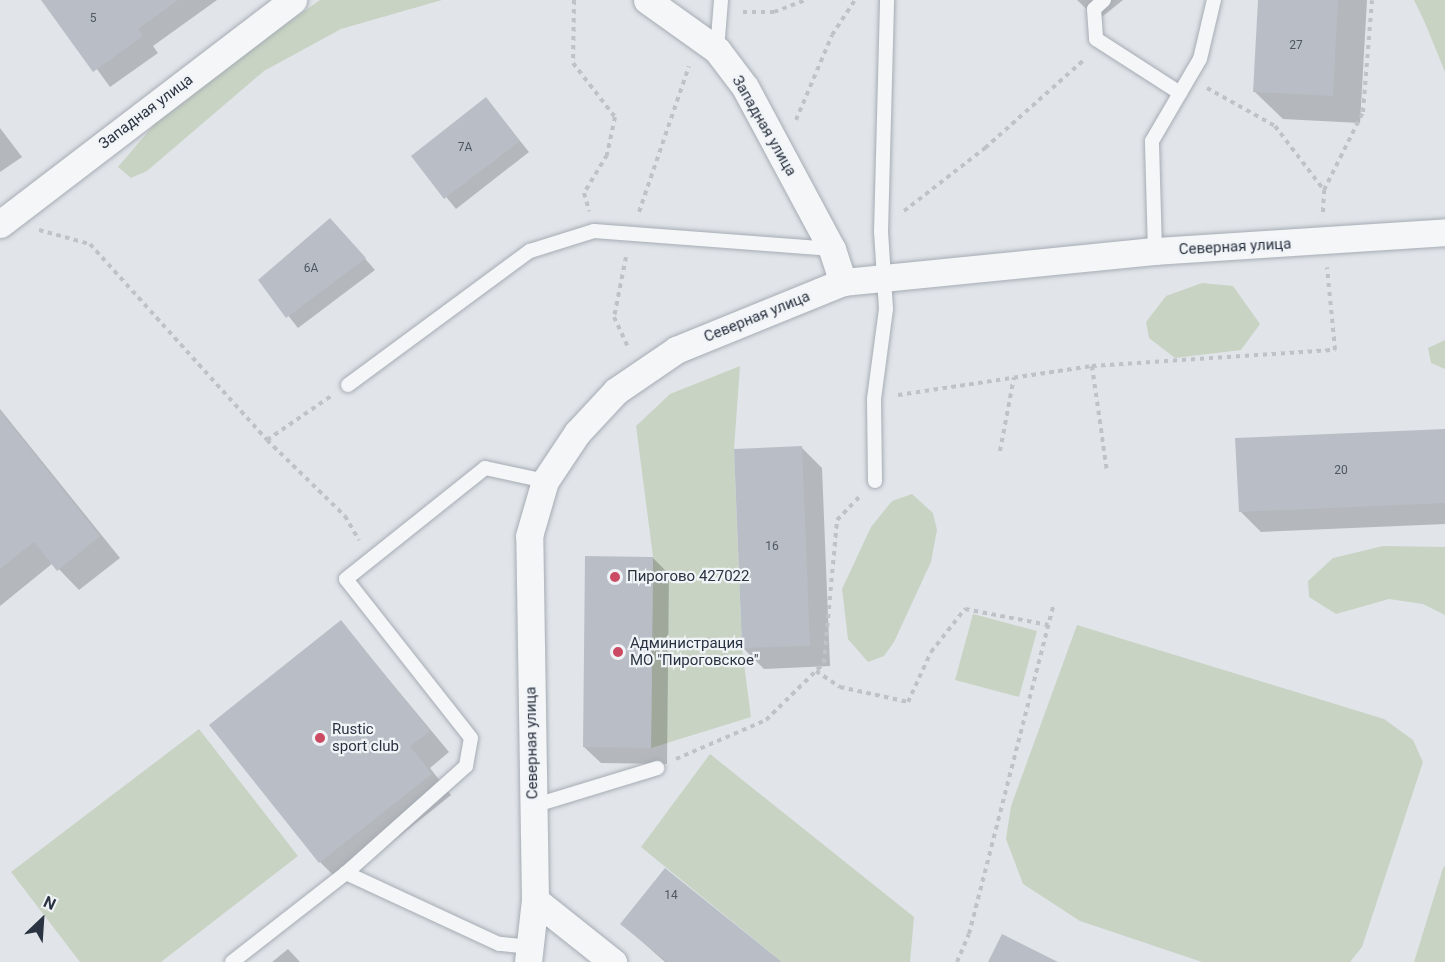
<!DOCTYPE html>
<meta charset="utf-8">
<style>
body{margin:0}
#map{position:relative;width:1445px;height:962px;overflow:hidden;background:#e1e5ea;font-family:Roboto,sans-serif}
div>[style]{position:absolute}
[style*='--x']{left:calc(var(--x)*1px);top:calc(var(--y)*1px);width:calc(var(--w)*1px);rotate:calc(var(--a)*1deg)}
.green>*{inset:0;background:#c8d3c3}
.shadow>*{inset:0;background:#0003}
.building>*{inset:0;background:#b9bec6}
.path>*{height:4px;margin-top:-2px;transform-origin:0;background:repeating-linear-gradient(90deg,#bfc3c8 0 4.5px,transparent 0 9px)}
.roads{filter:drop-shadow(0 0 2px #a6acb4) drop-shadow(0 0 2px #a6acb4)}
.service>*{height:14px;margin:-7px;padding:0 7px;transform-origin:7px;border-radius:7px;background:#f4f6f8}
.minor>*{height:27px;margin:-13.5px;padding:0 13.5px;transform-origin:13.5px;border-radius:13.5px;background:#f4f6f8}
.dots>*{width:16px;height:16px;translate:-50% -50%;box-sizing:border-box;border:3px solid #f1f4f7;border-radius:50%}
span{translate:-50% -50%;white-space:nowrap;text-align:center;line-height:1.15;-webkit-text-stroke:4.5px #f1f4f7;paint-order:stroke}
.number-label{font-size:12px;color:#4e5662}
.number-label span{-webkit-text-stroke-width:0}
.street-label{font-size:15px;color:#2a3341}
.poi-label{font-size:15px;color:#2a3341}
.left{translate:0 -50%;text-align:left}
.north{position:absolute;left:12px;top:890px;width:60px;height:60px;-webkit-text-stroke:4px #f1f4f7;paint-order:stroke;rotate:25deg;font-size:16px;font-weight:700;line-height:24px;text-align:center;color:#2a3341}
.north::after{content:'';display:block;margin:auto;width:21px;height:27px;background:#2a3341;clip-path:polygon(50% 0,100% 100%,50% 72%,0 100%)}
</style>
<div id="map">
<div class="green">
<div style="clip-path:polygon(320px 0,442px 0,341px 29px,264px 71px,147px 171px,131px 178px,118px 167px,169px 107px)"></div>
<div style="clip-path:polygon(1414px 0,1445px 0,1445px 72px,1425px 23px)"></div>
<div style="clip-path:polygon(1202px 283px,1233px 286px,1260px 324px,1241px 350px,1175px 358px,1149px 338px,1146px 322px,1166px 296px)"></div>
<div style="clip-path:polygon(1445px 340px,1445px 369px,1431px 363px,1428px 348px)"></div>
<div style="clip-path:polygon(740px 366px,734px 449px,742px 648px,751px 717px,651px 748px,653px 557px,636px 426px,670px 394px)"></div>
<div style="clip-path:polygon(912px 494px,933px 513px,937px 530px,931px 562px,894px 642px,884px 656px,868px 662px,848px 639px,842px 589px,871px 527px,892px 501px)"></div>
<div style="clip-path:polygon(1383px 546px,1445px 547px,1445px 615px,1423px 604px,1389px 599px,1336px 614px,1309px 597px,1308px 581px,1333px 558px)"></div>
<div style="clip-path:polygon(973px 614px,1037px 631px,1019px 697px,955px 680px)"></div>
<div style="clip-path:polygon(1077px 625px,1384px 719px,1413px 740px,1423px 762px,1362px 947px,1350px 962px,1202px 962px,1080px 921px,1023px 884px,1006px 839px,1011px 806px)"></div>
<div style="clip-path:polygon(199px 729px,298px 856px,161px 962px,80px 962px,11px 872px)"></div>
<div style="clip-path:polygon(710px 754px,914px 917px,910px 962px,782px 962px,641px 847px)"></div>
<div style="clip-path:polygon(1445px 866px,1445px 962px,1414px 962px,1443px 868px)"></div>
</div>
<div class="shadow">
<div style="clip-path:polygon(47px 0,217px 0,153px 46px,158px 53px,110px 87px)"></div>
<div style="clip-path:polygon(1077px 0,1123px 0,1098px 20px)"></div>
<div style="clip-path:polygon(1259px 0,1367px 0,1360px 123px,1283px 119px,1255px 92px)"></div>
<div style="clip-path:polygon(486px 99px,529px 152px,456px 209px,413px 156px)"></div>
<div style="clip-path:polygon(0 128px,22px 157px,0 172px)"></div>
<div style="clip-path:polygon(341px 231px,375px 270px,298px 328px,260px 280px)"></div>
<div style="clip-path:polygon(0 409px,120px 558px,79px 590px,53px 563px,0 606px)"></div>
<div style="clip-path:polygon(1445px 430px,1445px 524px,1261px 532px,1240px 511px)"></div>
<div style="clip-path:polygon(801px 447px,822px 468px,830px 666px,764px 669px,743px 648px)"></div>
<div style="clip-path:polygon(653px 558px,669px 574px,667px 764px,601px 763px,584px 747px)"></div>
<div style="clip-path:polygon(341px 622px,449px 752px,430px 768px,451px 795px,341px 883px,320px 862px)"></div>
<div style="clip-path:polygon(622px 924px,780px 962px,665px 962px)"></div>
<div style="clip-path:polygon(288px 949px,300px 962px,272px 962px)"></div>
</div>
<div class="building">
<div style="clip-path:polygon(41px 0,178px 0,138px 29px,143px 36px,93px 72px)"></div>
<div style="clip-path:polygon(1258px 0,1338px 0,1333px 96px,1253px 92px)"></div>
<div style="clip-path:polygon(486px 97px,520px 141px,444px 199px,411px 156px)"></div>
<div style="clip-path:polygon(330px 218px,366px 258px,286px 318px,258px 280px)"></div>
<div style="clip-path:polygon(0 411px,100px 536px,57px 571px,34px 542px,0 569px)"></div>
<div style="clip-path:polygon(1445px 429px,1445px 503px,1239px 512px,1235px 438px)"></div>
<div style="clip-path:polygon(802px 446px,810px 646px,742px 648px,734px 449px)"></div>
<div style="clip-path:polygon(585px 556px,653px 557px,651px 748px,583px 747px)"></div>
<div style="clip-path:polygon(341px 620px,430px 731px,410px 746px,432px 774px,319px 863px,209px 725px)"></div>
<div style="clip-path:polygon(665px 868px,782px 962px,668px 962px,620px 924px)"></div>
<div style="clip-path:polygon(1002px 934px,1058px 962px,988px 962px)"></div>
</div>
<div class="path">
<div style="--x:574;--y:0;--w:63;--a:90.9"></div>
<div style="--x:573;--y:63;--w:68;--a:52.1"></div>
<div style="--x:615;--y:117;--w:39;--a:102"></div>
<div style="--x:607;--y:155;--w:44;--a:121.2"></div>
<div style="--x:584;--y:193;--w:19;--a:74"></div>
<div style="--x:743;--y:12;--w:31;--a:0"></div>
<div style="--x:774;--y:12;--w:34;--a:-21"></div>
<div style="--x:1207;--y:88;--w:78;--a:29.2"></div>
<div style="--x:1275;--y:126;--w:81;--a:52.6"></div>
<div style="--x:796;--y:120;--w:92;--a:-67"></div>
<div style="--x:832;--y:35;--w:42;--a:-56.7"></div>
<div style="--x:904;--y:211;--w:103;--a:-37.9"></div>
<div style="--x:985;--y:148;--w:135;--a:-41.7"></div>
<div style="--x:639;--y:212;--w:154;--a:-71.1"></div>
<div style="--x:1323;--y:212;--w:22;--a:-87"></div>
<div style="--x:1324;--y:190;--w:87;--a:-63.4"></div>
<div style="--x:1363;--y:112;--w:112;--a:-85.4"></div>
<div style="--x:39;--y:230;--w:53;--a:15.4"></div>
<div style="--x:90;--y:244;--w:264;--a:47.9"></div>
<div style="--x:267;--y:440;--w:78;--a:-34.5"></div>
<div style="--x:626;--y:257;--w:61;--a:101.3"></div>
<div style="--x:614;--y:317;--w:33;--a:65"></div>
<div style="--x:1092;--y:366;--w:106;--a:81.9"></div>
<div style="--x:898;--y:395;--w:196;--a:-8.5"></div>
<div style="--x:1092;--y:366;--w:244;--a:-3.8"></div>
<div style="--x:1335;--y:350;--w:83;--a:-95.5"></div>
<div style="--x:267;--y:440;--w:109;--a:44.3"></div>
<div style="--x:345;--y:516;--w:28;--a:60"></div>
<div style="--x:1000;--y:451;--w:75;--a:-79.3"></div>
<div style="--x:816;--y:671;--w:29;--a:34"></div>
<div style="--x:840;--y:687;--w:70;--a:12.4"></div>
<div style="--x:908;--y:702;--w:55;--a:-65.3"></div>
<div style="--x:931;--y:652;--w:55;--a:-51.7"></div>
<div style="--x:965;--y:609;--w:85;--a:10.9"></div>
<div style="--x:676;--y:759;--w:98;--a:-23.4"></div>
<div style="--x:766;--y:720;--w:81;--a:-44.5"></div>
<div style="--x:824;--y:663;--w:144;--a:-84.8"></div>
<div style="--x:837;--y:520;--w:33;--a:-46"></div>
<div style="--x:957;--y:962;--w:30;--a:-67"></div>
<div style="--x:969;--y:934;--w:341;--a:-75.6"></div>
</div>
<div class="roads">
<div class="service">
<div style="--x:1104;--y:0;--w:13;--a:138"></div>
<div style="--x:1094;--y:9;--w:30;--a:86"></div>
<div style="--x:1096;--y:39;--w:100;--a:32.7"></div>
<div style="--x:717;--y:50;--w:50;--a:-85.4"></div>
<div style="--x:1155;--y:251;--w:110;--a:-91.6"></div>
<div style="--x:1152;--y:141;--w:95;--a:-59.7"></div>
<div style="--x:1200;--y:59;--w:61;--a:-76.7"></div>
<div style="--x:348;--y:385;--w:226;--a:-36.4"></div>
<div style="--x:530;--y:251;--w:67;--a:-17.4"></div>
<div style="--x:594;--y:231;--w:239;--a:4.3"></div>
<div style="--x:875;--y:481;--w:82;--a:-90.7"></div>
<div style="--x:874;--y:399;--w:91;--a:-82.4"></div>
<div style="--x:886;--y:309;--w:77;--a:-93.7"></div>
<div style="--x:881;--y:232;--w:232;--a:-88.5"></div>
<div style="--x:533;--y:806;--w:130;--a:-17"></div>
<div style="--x:530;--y:947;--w:31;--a:-174"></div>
<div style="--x:499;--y:944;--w:169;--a:-155.1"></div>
<div style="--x:346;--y:873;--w:161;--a:-41.7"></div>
<div style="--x:466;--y:766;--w:28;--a:-80"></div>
<div style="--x:471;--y:738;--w:202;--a:-128.2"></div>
<div style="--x:346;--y:579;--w:178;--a:-38.6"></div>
<div style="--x:485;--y:468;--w:61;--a:12.2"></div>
<div style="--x:232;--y:962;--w:145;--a:-38"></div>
</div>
<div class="minor">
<div style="--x:647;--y:0;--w:86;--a:35.5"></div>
<div style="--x:717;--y:50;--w:46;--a:52.9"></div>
<div style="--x:745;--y:87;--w:184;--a:61.8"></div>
<div style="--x:832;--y:249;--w:35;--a:72"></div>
<div style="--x:0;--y:224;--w:369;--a:-37.4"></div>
<div style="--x:535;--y:900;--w:100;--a:38.5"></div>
<div style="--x:528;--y:962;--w:62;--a:-83.6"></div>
<div style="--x:535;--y:900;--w:364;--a:-90.9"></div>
<div style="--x:529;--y:536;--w:57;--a:-73.8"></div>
<div style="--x:545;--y:481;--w:58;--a:-56.3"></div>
<div style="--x:577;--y:433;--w:57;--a:-47.1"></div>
<div style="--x:616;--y:391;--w:73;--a:-34.3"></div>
<div style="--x:676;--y:350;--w:180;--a:-22.2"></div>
<div style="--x:843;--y:282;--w:314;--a:-5.7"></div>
<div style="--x:1155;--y:251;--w:291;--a:-3.7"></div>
</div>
</div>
<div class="dots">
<div style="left:615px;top:577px;background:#ca4b63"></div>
<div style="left:618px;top:652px;background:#ca4b63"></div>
<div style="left:320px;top:738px;background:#ca4b63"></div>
</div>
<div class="number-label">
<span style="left:93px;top:19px">5</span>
<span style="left:1296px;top:46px">27</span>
<span style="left:465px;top:148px">7А</span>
<span style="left:311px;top:269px">6А</span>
<span style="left:1341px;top:471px">20</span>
<span style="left:772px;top:547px">16</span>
<span style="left:671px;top:896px">14</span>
</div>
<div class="street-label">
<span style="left:146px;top:112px;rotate:-37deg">Западная улица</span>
<span style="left:764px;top:126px;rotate:60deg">Западная улица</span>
<span style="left:1235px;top:247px;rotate:-3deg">Северная улица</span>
<span style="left:757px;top:317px;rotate:-22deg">Северная улица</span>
<span style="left:532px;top:743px;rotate:-91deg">Северная улица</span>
</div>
<div class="poi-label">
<span class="left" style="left:627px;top:577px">Пирогово 427022</span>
<span class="left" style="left:630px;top:652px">Администрация<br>МО "Пироговское"</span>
<span class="left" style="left:332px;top:738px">Rustic<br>sport club</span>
</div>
<div class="north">N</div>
</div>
